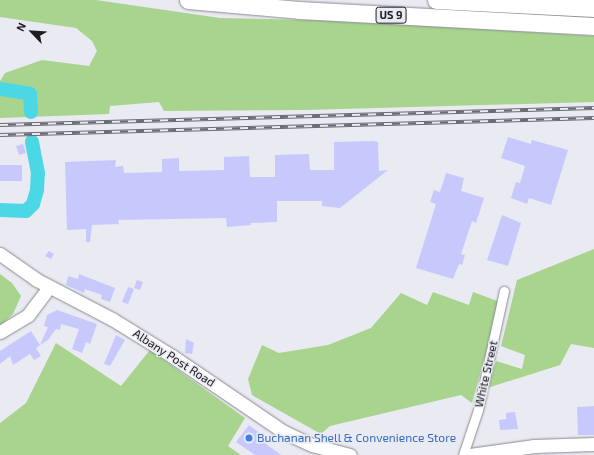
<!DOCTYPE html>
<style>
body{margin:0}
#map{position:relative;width:594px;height:455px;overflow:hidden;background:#eaeaf3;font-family:"Exo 2",sans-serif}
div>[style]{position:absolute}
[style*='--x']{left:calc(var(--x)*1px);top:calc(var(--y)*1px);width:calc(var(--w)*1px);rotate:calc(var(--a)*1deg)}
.green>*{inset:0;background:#a8d48d}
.river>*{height:14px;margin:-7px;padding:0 7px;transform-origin:7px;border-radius:7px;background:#4bd8e4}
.building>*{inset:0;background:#c7c9fc}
.roads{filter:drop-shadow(0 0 1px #8a8a93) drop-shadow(0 0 1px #8a8a93)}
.street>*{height:9px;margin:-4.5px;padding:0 4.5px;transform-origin:4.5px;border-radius:4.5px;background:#fff}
.secondary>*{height:13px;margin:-6.5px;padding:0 6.5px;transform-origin:6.5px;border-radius:6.5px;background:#fff}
.highway>*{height:17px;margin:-8.5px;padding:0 8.5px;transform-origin:8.5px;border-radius:8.5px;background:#fff}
.rail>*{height:4px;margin-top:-2px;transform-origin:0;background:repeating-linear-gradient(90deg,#eaeaf3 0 8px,#6b6b70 0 16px);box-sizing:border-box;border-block:1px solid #6b6b70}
.dots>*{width:11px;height:11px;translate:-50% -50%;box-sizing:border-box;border:2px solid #eaeaf3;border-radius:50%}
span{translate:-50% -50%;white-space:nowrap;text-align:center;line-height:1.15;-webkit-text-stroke:3px #eaeaf3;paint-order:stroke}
.shield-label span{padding:1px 3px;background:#eaeaf3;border:1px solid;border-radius:3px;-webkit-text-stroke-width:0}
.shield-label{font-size:11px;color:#1e1e21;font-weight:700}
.street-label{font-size:12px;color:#1e1e21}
.shop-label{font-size:12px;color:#366cbe}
.left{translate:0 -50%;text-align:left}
.north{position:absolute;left:12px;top:12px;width:40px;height:40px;-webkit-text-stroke:3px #eaeaf3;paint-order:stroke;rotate:295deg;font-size:11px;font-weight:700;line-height:16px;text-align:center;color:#1e1e21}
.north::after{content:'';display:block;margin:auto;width:14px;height:18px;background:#1e1e21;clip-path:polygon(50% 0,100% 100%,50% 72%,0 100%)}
</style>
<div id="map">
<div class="green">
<div style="clip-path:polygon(0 0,96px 0,220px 18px,353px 21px,594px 36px,594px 102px,305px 110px,164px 111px,159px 102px,110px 106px,109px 114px,0 118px,0 81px,5px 73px,42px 60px,89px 66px,97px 51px,92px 41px,76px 28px,0 17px)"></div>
<div style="clip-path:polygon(594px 249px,594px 348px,571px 344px,560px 365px,487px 388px,496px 361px,522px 369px,525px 355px,501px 346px,517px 280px)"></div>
<div style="clip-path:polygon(0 274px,12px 283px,21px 296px,13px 314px,0 326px)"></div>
<div style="clip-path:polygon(433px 292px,469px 305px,473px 292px,500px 302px,472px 403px,461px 395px,330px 426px,321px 434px,252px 395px,248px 379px,262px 345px,279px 353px,328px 345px,371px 328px,401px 293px,427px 305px)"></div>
<div style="clip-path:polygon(56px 343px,121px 386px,150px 350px,245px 418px,228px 446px,241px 455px,0 455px,0 423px,26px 403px)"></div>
</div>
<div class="river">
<div style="--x:0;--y:89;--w:30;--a:9"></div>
<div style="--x:30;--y:94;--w:18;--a:87"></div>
<div style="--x:0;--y:210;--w:26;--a:2"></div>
<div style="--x:26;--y:211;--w:10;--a:-45"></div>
<div style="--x:33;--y:204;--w:15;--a:-74"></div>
<div style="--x:37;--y:190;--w:17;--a:-87"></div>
<div style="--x:38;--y:173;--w:32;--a:-101"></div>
</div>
<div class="building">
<div style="clip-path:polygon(508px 137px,531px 144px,532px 140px,568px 150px,551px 205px,529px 198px,527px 204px,511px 198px,516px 182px,520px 183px,525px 166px,501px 158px)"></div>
<div style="clip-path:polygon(373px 141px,378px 142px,379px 171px,388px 170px,340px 208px,322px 206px,322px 201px,277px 201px,277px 222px,251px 223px,251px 225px,227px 227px,226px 218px,118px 220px,119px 224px,92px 225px,90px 242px,86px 242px,86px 229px,67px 230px,65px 162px,116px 160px,115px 167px,123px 166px,124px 173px,162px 172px,162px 159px,179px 158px,179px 171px,224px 170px,224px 157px,249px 156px,250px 177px,275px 177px,275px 155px,309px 154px,310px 170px,334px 170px,334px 142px)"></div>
<div style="clip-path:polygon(23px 144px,26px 153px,19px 155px,16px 146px)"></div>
<div style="clip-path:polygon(0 165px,22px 165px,22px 181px,0 181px)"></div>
<div style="clip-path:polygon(446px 173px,464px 178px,461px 191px,484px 198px,476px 223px,472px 221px,461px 254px,465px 255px,462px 265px,459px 264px,453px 279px,416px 268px,436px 204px,430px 202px,434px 190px,440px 192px)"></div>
<div style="clip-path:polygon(502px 215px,521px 223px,508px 266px,487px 260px)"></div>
<div style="clip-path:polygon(49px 251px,54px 254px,51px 259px,45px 256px)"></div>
<div style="clip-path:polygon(79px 274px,115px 288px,110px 302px,101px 299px,102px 295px,85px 289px,84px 293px,66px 285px,68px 276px,78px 279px)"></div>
<div style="clip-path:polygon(137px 280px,143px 282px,140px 290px,134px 288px)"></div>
<div style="clip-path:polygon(128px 287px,134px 289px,128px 304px,122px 302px)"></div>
<div style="clip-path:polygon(57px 310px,97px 324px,90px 344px,86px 342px,82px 353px,72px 349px,79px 329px,61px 324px,60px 330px,56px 329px,48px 340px,40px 345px,48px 327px,44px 326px,47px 315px)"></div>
<div style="clip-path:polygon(31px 331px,40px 345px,36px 348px,41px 356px,34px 360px,30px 354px,13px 365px,10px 356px,0 364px,0 351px)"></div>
<div style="clip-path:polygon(116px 335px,125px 340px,110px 366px,104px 364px)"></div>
<div style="clip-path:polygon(186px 339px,194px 343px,192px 354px,185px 353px)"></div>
<div style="clip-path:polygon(594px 406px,594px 435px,578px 435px,577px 407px)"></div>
<div style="clip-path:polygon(515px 412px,518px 429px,500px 430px,499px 420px,506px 419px,506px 413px)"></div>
<div style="clip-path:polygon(249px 425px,261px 434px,258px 438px,281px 455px,255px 455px,236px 442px)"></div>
</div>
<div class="roads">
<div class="street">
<div style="--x:463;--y:455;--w:47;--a:-71.6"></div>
<div style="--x:478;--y:410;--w:122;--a:-77.7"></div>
</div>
<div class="secondary">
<div style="--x:0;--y:254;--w:45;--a:35.1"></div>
<div style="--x:37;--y:280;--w:85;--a:27.5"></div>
<div style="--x:112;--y:319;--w:70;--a:31.7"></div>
<div style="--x:172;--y:356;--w:135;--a:34.2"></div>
<div style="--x:284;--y:432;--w:31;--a:25"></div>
<div style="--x:312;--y:445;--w:39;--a:15"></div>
<div style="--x:0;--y:332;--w:33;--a:-31"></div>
<div style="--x:28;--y:315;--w:35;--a:-53"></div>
<div style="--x:470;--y:455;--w:65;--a:-8"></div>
<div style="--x:534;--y:446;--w:60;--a:-1.9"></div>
</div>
<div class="highway">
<div style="--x:188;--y:0;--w:111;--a:5.1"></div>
<div style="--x:299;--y:10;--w:295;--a:3.1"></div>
<div style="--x:436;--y:0;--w:158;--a:2.9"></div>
</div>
</div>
<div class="rail">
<div style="--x:0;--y:125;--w:594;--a:-1.64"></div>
<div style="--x:0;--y:135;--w:594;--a:-1.64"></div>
</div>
<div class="dots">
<div style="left:249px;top:438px;background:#3f7fe0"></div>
</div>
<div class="shield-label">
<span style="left:391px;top:15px">US 9</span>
</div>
<div class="street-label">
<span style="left:174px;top:358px;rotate:33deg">Albany Post Road</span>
<span style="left:486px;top:374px;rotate:-77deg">White Street</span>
</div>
<div class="shop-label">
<span class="left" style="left:257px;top:438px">Buchanan Shell &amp; Convenience Store</span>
</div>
<div class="north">N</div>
</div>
